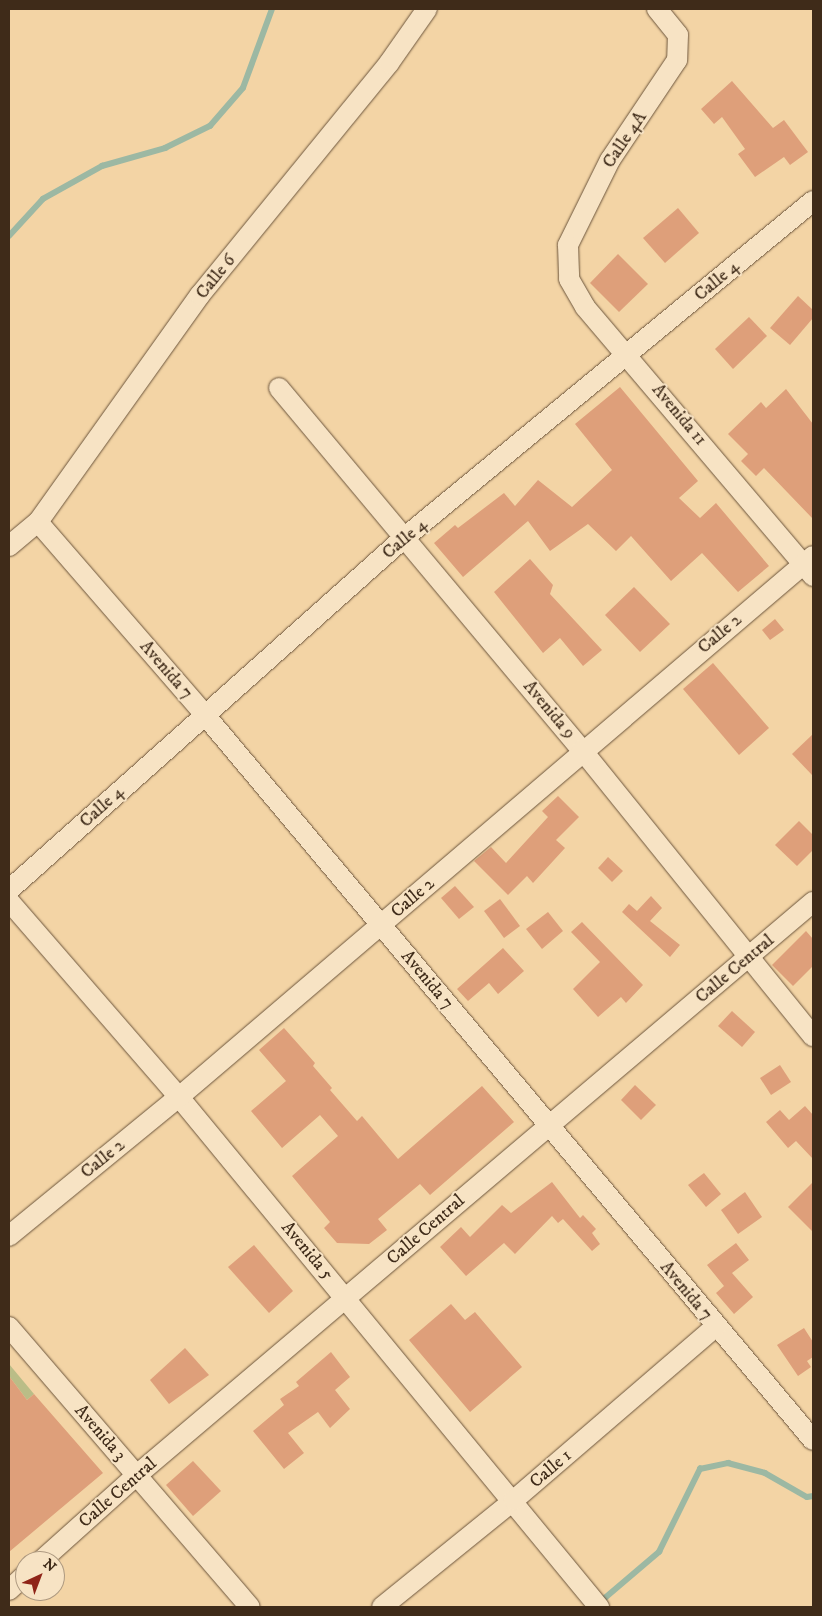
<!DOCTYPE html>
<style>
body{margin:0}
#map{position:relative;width:822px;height:1616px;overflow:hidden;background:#f3d4a5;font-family:"IM FELL DW Pica",serif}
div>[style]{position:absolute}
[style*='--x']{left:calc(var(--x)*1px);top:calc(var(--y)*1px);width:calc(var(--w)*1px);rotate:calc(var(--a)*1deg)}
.green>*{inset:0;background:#babd87}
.stream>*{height:5.5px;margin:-2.75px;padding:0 2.75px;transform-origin:2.75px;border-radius:2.75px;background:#9cb8a3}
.building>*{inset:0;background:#de9f7a}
.roads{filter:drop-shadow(0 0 1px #6c553c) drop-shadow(0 0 1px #6c553c)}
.minor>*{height:20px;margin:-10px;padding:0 10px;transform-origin:10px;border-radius:10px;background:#f7e3c4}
span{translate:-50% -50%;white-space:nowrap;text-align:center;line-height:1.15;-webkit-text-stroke:4px #f7e3c4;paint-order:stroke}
.street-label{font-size:18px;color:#3f2b19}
.frame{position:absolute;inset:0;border:10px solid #3f2b19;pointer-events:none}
.north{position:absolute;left:15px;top:1551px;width:50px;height:50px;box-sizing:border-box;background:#f7e3c4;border:1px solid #ad9980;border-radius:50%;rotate:43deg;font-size:14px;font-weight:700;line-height:20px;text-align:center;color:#3f2b19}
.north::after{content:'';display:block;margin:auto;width:18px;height:22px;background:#8f2418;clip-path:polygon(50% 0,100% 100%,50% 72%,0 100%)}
</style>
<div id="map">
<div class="green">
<div style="clip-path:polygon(9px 1364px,34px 1394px,27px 1400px,9px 1376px)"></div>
</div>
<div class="stream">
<div style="--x:9;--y:236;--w:50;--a:-47.4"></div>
<div style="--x:43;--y:199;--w:68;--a:-29.2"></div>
<div style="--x:102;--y:166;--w:66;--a:-15.9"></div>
<div style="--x:165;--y:148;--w:50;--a:-26.1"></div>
<div style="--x:210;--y:126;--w:50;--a:-49"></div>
<div style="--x:243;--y:88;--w:84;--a:-69.8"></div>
<div style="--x:599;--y:1603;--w:79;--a:-40.4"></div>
<div style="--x:659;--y:1552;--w:93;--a:-63.7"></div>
<div style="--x:700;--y:1469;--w:29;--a:-12"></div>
<div style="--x:728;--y:1463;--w:38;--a:15"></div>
<div style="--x:765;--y:1473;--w:48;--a:29.7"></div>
<div style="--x:807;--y:1497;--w:6;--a:-9"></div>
</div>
<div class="building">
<div style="clip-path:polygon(732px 81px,773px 128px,784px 120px,808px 152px,790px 165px,784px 157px,755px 177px,738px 154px,745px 149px,722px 117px,714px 124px,701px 109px)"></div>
<div style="clip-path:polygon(678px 208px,699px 233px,665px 263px,643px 238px)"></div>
<div style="clip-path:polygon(618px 254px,648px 284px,619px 312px,590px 283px)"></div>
<div style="clip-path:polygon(798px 296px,813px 310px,813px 318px,790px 345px,770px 328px)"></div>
<div style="clip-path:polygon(749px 317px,767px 336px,733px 369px,715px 349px)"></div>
<div style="clip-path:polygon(620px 387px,698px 481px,679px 498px,700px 518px,716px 503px,769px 566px,738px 592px,702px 553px,671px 581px,631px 536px,616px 551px,588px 524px,550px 551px,528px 521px,463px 577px,434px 543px,455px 525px,458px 528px,504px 493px,515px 506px,538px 480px,572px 507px,612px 470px,575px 424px)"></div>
<div style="clip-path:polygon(786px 389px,813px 424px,813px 519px,764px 468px,756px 476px,741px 461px,748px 454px,728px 434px,761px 402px,766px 408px)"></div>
<div style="clip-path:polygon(530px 559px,553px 585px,550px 594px,602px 650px,583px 666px,560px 638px,543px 653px,494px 592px)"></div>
<div style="clip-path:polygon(634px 587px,670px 624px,640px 652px,605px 615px)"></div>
<div style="clip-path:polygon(775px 619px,784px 630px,770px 640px,762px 630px)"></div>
<div style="clip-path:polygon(713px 663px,769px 728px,739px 755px,683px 689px)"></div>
<div style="clip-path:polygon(813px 734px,813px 776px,792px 754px)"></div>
<div style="clip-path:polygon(558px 796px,579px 817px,556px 840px,565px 848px,533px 883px,527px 876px,508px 895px,474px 861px,491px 847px,506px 863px,548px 817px,542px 811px)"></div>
<div style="clip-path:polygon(799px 821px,813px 835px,813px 850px,797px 866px,775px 845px)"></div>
<div style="clip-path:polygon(608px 857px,623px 871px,612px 882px,598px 868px)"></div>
<div style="clip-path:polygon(455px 886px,474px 907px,459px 919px,441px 898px)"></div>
<div style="clip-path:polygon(651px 896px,662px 908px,650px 921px,680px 945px,670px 957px,622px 912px,629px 904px,637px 911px)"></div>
<div style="clip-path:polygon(500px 899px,520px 926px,504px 938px,484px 911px)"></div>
<div style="clip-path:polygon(548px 912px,563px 931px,542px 949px,526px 929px)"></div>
<div style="clip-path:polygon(582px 922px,643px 985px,626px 1003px,621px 997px,598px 1017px,573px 989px,600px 962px,571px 932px)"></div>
<div style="clip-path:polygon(806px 931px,813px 939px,813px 966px,793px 986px,772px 965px)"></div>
<div style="clip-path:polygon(503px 948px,524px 971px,498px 994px,489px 983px,468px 1001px,457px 989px)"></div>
<div style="clip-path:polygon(732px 1011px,755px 1032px,742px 1047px,718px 1026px)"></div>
<div style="clip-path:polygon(284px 1028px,315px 1063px,313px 1066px,332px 1088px,330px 1090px,357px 1121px,362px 1116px,398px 1159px,482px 1086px,514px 1122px,430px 1195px,420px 1184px,378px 1219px,387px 1230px,369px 1244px,337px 1243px,324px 1228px,330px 1222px,292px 1176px,338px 1136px,320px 1115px,282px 1148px,251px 1111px,286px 1081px,259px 1050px)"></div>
<div style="clip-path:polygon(780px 1065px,791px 1082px,771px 1095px,760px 1078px)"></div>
<div style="clip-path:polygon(635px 1085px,656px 1105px,641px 1120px,621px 1100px)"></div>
<div style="clip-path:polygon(805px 1106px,813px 1115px,813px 1159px,796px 1141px,788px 1148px,766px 1122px,780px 1110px,789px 1120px)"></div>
<div style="clip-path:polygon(704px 1173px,721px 1194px,706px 1207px,688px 1185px)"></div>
<div style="clip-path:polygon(552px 1182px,580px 1218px,583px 1215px,596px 1229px,592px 1233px,600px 1244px,592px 1251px,563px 1219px,558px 1223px,552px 1216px,515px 1254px,504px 1243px,466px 1276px,440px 1247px,461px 1227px,470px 1237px,502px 1205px,511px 1213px)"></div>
<div style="clip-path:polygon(813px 1182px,813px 1232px,788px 1207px)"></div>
<div style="clip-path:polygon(745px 1192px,762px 1217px,738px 1234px,721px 1210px)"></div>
<div style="clip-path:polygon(736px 1243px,749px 1260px,732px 1273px,753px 1297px,734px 1314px,716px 1293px,724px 1286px,707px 1265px)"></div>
<div style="clip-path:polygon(254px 1245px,293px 1291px,269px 1313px,228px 1267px)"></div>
<div style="clip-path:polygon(451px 1304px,465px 1320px,475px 1312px,522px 1367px,470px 1412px,409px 1340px)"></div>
<div style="clip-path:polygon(804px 1328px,813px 1342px,813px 1357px,807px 1361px,811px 1367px,798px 1376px,777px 1345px)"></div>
<div style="clip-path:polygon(185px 1348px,209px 1375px,169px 1404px,150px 1380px)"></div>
<div style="clip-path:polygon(331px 1352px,350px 1377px,335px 1390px,350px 1409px,330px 1428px,318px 1412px,288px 1433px,304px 1453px,284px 1469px,253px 1431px,284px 1405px,280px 1399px,299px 1386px,296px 1382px)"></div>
<div style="clip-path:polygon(9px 1376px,27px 1400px,34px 1394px,103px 1473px,9px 1552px)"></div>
<div style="clip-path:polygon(193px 1461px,221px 1491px,193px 1516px,166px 1485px)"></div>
</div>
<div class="roads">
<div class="minor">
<div style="--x:657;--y:9;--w:33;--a:51"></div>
<div style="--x:678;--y:35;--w:25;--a:92"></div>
<div style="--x:677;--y:60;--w:120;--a:123.8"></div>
<div style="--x:610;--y:160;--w:95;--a:116.3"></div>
<div style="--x:568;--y:245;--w:34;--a:88"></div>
<div style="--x:569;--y:279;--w:32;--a:60"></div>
<div style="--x:585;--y:307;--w:353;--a:49.7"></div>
<div style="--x:279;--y:388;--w:472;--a:50.1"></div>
<div style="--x:582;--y:750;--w:368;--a:51.1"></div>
<div style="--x:38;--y:522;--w:255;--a:49.1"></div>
<div style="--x:205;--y:715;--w:946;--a:50.02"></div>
<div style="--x:9;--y:546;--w:38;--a:-40"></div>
<div style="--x:38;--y:522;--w:279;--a:-54.5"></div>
<div style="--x:200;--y:295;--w:299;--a:-50.8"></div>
<div style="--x:389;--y:63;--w:66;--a:-54.9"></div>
<div style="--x:9;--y:890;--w:529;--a:-41.71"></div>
<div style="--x:404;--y:538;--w:530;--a:-39.49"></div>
<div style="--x:9;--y:901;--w:259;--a:49.1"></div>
<div style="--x:179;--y:1097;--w:661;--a:50.53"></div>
<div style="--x:9;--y:1236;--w:220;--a:-39.3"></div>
<div style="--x:179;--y:1097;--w:833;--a:-40.47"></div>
<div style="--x:9;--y:1327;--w:369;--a:49.3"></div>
<div style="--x:41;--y:1561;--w:129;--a:-41.9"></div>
<div style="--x:137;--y:1475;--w:886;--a:-40.29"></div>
<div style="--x:9;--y:1590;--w:22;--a:-43"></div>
<div style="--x:382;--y:1607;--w:170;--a:-39"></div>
<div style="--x:514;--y:1500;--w:267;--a:-40.7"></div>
</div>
</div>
<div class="street-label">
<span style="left:625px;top:140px;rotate:-56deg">Calle 4A</span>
<span style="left:216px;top:277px;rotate:-51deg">Calle 6</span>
<span style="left:717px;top:281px;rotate:-40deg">Calle 4</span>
<span style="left:679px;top:415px;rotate:50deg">Avenida 11</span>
<span style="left:405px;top:539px;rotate:-40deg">Calle 4</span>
<span style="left:720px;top:634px;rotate:-40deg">Calle 2</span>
<span style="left:166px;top:670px;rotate:49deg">Avenida 7</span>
<span style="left:549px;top:710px;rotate:50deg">Avenida 9</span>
<span style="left:102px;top:807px;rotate:-42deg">Calle 4</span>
<span style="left:413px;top:898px;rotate:-41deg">Calle 2</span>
<span style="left:735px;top:969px;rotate:-40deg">Calle Central</span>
<span style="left:427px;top:980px;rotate:50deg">Avenida 7</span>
<span style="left:103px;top:1159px;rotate:-39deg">Calle 2</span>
<span style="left:426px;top:1230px;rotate:-41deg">Calle Central</span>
<span style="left:307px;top:1251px;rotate:50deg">Avenida 5</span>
<span style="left:686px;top:1291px;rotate:50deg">Avenida 7</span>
<span style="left:100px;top:1433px;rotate:49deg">Avenida 3</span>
<span style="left:551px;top:1469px;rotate:-41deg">Calle 1</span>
<span style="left:118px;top:1493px;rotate:-41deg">Calle Central</span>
</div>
<div class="frame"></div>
<div class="north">N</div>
</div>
